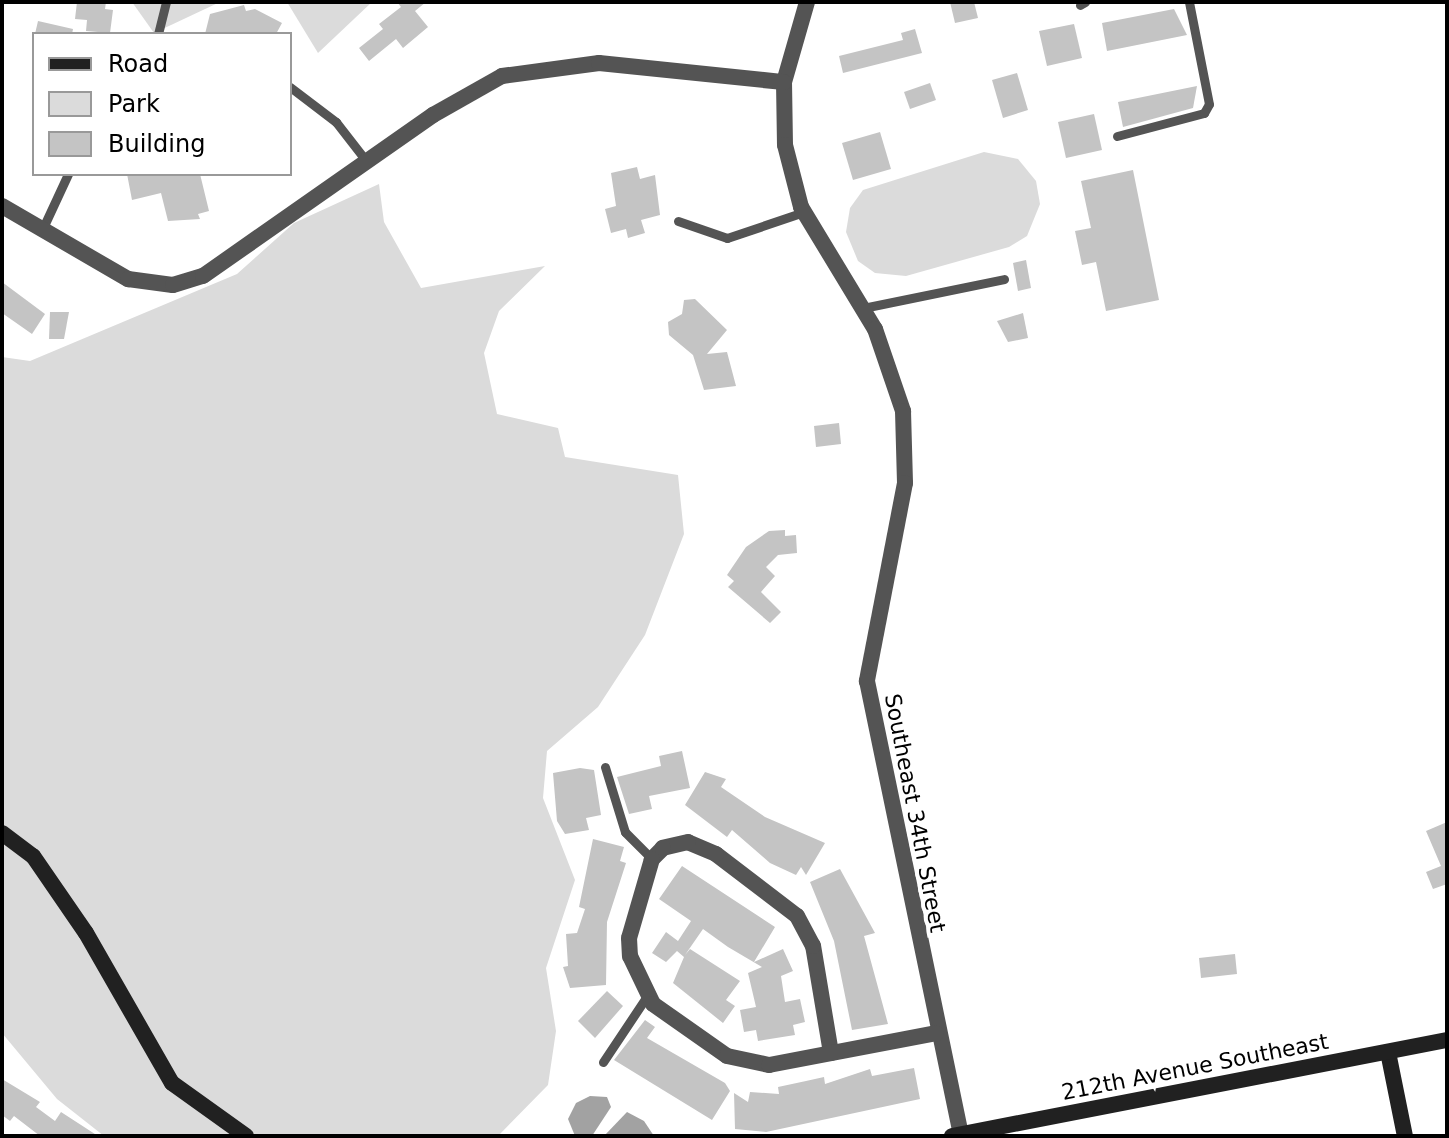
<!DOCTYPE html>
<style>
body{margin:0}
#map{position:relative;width:1449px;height:1138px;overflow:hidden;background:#fff;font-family:"DejaVu Sans",sans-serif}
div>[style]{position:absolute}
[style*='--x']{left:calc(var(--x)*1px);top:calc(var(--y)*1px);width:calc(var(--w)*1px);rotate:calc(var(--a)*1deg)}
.green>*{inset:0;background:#dbdbdb}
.water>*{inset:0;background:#a2a2a2}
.building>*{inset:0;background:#c4c4c4}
.lane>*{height:9px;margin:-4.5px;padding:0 4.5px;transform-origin:4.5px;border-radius:4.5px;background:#545454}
.street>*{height:16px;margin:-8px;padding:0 8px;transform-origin:8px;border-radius:8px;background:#545454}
.secondary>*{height:16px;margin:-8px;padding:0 8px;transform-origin:8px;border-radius:8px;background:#212121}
span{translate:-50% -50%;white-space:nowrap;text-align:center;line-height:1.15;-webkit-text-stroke:8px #fff;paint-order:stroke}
.street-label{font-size:22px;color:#000}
.frame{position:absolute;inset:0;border:4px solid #000;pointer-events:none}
.legend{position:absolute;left:32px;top:32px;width:260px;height:144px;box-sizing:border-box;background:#fff;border:2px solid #999;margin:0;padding:10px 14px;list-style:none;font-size:24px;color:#000}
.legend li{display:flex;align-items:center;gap:16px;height:40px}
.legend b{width:40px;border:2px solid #999}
</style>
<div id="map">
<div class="green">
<div style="clip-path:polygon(132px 2px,220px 2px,154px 33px)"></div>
<div style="clip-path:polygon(287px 2px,372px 2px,318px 53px)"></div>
<div style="clip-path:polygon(984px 152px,1018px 159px,1036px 181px,1040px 204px,1027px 236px,1009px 247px,906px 276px,875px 273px,858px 261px,846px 232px,850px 208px,863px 190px)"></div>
<div style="clip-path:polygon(379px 184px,384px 222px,421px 288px,545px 266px,499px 311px,484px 353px,497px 414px,558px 428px,565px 457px,678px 475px,684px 534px,645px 635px,598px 707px,547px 751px,543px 798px,575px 880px,546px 968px,556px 1031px,548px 1085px,498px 1136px,104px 1136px,57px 1099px,2px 1033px,2px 357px,30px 361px,237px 274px,294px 223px)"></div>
</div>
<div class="water">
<div style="clip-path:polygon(590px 1096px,607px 1097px,611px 1107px,592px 1136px,575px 1136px,568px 1119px,576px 1103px)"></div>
<div style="clip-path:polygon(627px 1112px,644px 1121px,654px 1136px,604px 1136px)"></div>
</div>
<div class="building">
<div style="clip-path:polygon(77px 2px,106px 2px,105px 9px,113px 10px,110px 33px,86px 31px,87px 20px,75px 19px)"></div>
<div style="clip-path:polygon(397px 2px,426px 2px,415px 11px,428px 27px,403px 48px,396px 39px,369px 61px,359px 48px,383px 29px,379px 24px,401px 7px)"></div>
<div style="clip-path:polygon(950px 2px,974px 2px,978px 18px,955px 23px)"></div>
<div style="clip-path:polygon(244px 5px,246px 11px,255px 9px,282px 23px,276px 34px,205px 34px,210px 14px)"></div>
<div style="clip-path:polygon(1174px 9px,1187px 35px,1107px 51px,1102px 23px)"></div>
<div style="clip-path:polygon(38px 21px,73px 29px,72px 34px,35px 34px)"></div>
<div style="clip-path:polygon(1074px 24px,1082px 58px,1047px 66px,1039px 31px)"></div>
<div style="clip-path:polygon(915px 29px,922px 53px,843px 73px,839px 56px,903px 40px,901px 33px)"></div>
<div style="clip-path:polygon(1017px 73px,1028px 110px,1003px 118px,992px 80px)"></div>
<div style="clip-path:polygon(930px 83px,936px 100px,910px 109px,904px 92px)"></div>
<div style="clip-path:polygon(1197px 86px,1193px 108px,1123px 127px,1118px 102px)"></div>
<div style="clip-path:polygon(1094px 114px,1102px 150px,1066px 158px,1058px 122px)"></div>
<div style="clip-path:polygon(880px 132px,891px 169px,853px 180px,842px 143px)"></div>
<div style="clip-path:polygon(637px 167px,640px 179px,655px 175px,660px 215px,641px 220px,645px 233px,628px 238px,626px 229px,611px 233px,605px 209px,616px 206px,611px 173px)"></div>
<div style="clip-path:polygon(1133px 170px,1159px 300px,1106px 311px,1096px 262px,1082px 265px,1075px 231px,1091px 228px,1081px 181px)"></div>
<div style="clip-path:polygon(127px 174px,200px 174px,209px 211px,198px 214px,200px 219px,168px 221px,161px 193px,132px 200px)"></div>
<div style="clip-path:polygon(1026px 260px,1031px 288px,1018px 291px,1013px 263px)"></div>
<div style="clip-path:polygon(2px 282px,45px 314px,32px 334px,2px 313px)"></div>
<div style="clip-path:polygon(695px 299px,727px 330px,707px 354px,727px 352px,736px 386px,704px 390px,693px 355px,669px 335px,668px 322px,682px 314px,684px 300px)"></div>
<div style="clip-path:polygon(50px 312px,69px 312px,64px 339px,49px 339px)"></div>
<div style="clip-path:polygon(1023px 313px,1028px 338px,1008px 342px,997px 321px)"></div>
<div style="clip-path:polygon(839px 423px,841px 444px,816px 447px,814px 426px)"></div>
<div style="clip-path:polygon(785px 530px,785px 536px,796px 535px,797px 553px,778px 555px,766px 567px,775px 576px,761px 592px,781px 612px,770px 623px,728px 587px,734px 581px,727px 575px,746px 547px,769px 531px)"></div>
<div style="clip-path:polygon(682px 751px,690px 788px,649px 796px,652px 809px,629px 814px,617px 777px,661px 766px,659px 756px)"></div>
<div style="clip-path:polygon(580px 768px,594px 770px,601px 815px,586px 818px,589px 830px,565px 834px,557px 821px,553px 773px)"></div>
<div style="clip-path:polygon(705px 772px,726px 779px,721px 787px,765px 817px,825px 843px,806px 875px,801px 867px,796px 875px,770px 863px,732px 830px,727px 837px,685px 805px)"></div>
<div style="clip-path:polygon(1447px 822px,1447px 884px,1433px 889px,1426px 872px,1441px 866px,1426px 831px)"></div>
<div style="clip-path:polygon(593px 839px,624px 847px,620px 861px,626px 863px,607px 922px,606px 985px,570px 988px,563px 967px,568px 966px,566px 934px,577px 933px,585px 909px,579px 907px)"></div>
<div style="clip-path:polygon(682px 866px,775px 927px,754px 962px,783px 949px,793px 971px,781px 976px,785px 1002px,800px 999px,805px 1022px,793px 1025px,795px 1035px,758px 1041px,756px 1030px,744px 1032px,740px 1010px,756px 1007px,748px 973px,762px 967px,728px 947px,703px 929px,685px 955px,690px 949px,740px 981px,726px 1000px,735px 1006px,723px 1023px,673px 983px,684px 957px,677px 951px,666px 962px,652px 953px,666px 932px,678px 941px,691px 921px,659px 899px)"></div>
<div style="clip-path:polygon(840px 869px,875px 933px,864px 936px,888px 1024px,852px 1030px,834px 941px,810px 882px)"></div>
<div style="clip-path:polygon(1235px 954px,1237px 974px,1201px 978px,1199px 958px)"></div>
<div style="clip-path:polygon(607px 991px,623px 1006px,595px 1038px,578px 1021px)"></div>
<div style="clip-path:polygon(645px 1020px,655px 1027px,647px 1038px,725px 1083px,730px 1091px,712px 1120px,614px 1060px)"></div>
<div style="clip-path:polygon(914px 1068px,920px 1099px,766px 1132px,735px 1129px,734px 1093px,748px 1102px,750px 1092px,779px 1094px,778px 1087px,806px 1081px,824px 1077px,825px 1084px,870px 1069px,872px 1076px)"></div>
<div style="clip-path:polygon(2px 1079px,40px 1102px,36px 1107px,55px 1121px,61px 1112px,98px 1136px,40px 1136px,14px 1116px,10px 1121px,2px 1115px)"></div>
</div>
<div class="lane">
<div style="--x:1080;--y:5;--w:6;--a:-31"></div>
<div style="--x:158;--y:34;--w:33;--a:-76"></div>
<div style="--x:290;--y:87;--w:58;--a:37.3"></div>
<div style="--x:336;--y:122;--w:51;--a:52.2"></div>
<div style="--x:1117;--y:136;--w:90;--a:-14.8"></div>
<div style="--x:1204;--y:113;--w:10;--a:-61"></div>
<div style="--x:1209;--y:104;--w:104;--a:-101.1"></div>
<div style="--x:678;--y:221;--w:52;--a:19.1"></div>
<div style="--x:727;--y:238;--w:81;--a:-18.7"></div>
<div style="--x:42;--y:230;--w:62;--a:-65.1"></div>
<div style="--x:863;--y:308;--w:144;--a:-11.6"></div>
<div style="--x:605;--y:767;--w:68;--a:72.9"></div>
<div style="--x:625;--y:832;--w:38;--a:45"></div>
<div style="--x:603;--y:1062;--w:79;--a:-56.3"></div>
</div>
<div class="street">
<div style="--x:807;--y:2;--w:83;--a:106"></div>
<div style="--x:784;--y:82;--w:63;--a:89.1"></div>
<div style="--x:785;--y:145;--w:64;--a:75.5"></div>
<div style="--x:801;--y:207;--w:143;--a:58.8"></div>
<div style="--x:875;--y:329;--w:87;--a:71.1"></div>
<div style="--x:903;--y:411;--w:72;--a:88.4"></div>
<div style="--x:905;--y:483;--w:202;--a:100.9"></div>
<div style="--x:867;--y:681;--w:465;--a:78.3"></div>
<div style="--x:2;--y:206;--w:146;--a:30.1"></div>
<div style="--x:128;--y:279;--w:45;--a:7.6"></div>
<div style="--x:173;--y:285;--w:31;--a:-17"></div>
<div style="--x:203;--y:276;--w:281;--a:-35"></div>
<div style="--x:433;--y:115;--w:79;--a:-29.5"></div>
<div style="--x:502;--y:76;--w:98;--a:-7.6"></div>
<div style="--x:599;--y:63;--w:186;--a:5.9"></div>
<div style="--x:831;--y:1053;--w:109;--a:-99.5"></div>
<div style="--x:813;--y:946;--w:34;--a:-118"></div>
<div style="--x:797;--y:916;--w:102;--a:-142.6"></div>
<div style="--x:716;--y:854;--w:30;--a:-157"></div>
<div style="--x:688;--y:842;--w:26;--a:167"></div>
<div style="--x:663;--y:848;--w:16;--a:135"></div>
<div style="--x:652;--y:859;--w:82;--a:106.2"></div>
<div style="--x:629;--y:938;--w:18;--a:87"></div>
<div style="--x:630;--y:956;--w:53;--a:64.4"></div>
<div style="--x:653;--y:1004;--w:90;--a:35.1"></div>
<div style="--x:727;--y:1056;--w:43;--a:12.1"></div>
<div style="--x:769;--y:1065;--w:170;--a:-10.8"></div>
</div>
<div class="secondary">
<div style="--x:2;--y:833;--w:39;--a:37"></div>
<div style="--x:33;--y:856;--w:93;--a:55.5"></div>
<div style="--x:86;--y:933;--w:173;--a:60.2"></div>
<div style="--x:172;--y:1083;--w:91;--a:35.6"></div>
<div style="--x:1388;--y:1052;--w:86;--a:78.6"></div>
<div style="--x:952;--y:1136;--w:504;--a:-10.98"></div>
</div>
<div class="street-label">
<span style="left:915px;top:813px;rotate:79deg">Southeast 34th Street</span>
<span style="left:1195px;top:1067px;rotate:-11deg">212th Avenue Southeast</span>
</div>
<div class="frame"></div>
<ul class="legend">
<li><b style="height:10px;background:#212121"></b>Road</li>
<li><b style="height:22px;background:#dbdbdb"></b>Park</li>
<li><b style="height:22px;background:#c4c4c4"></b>Building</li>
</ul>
</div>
